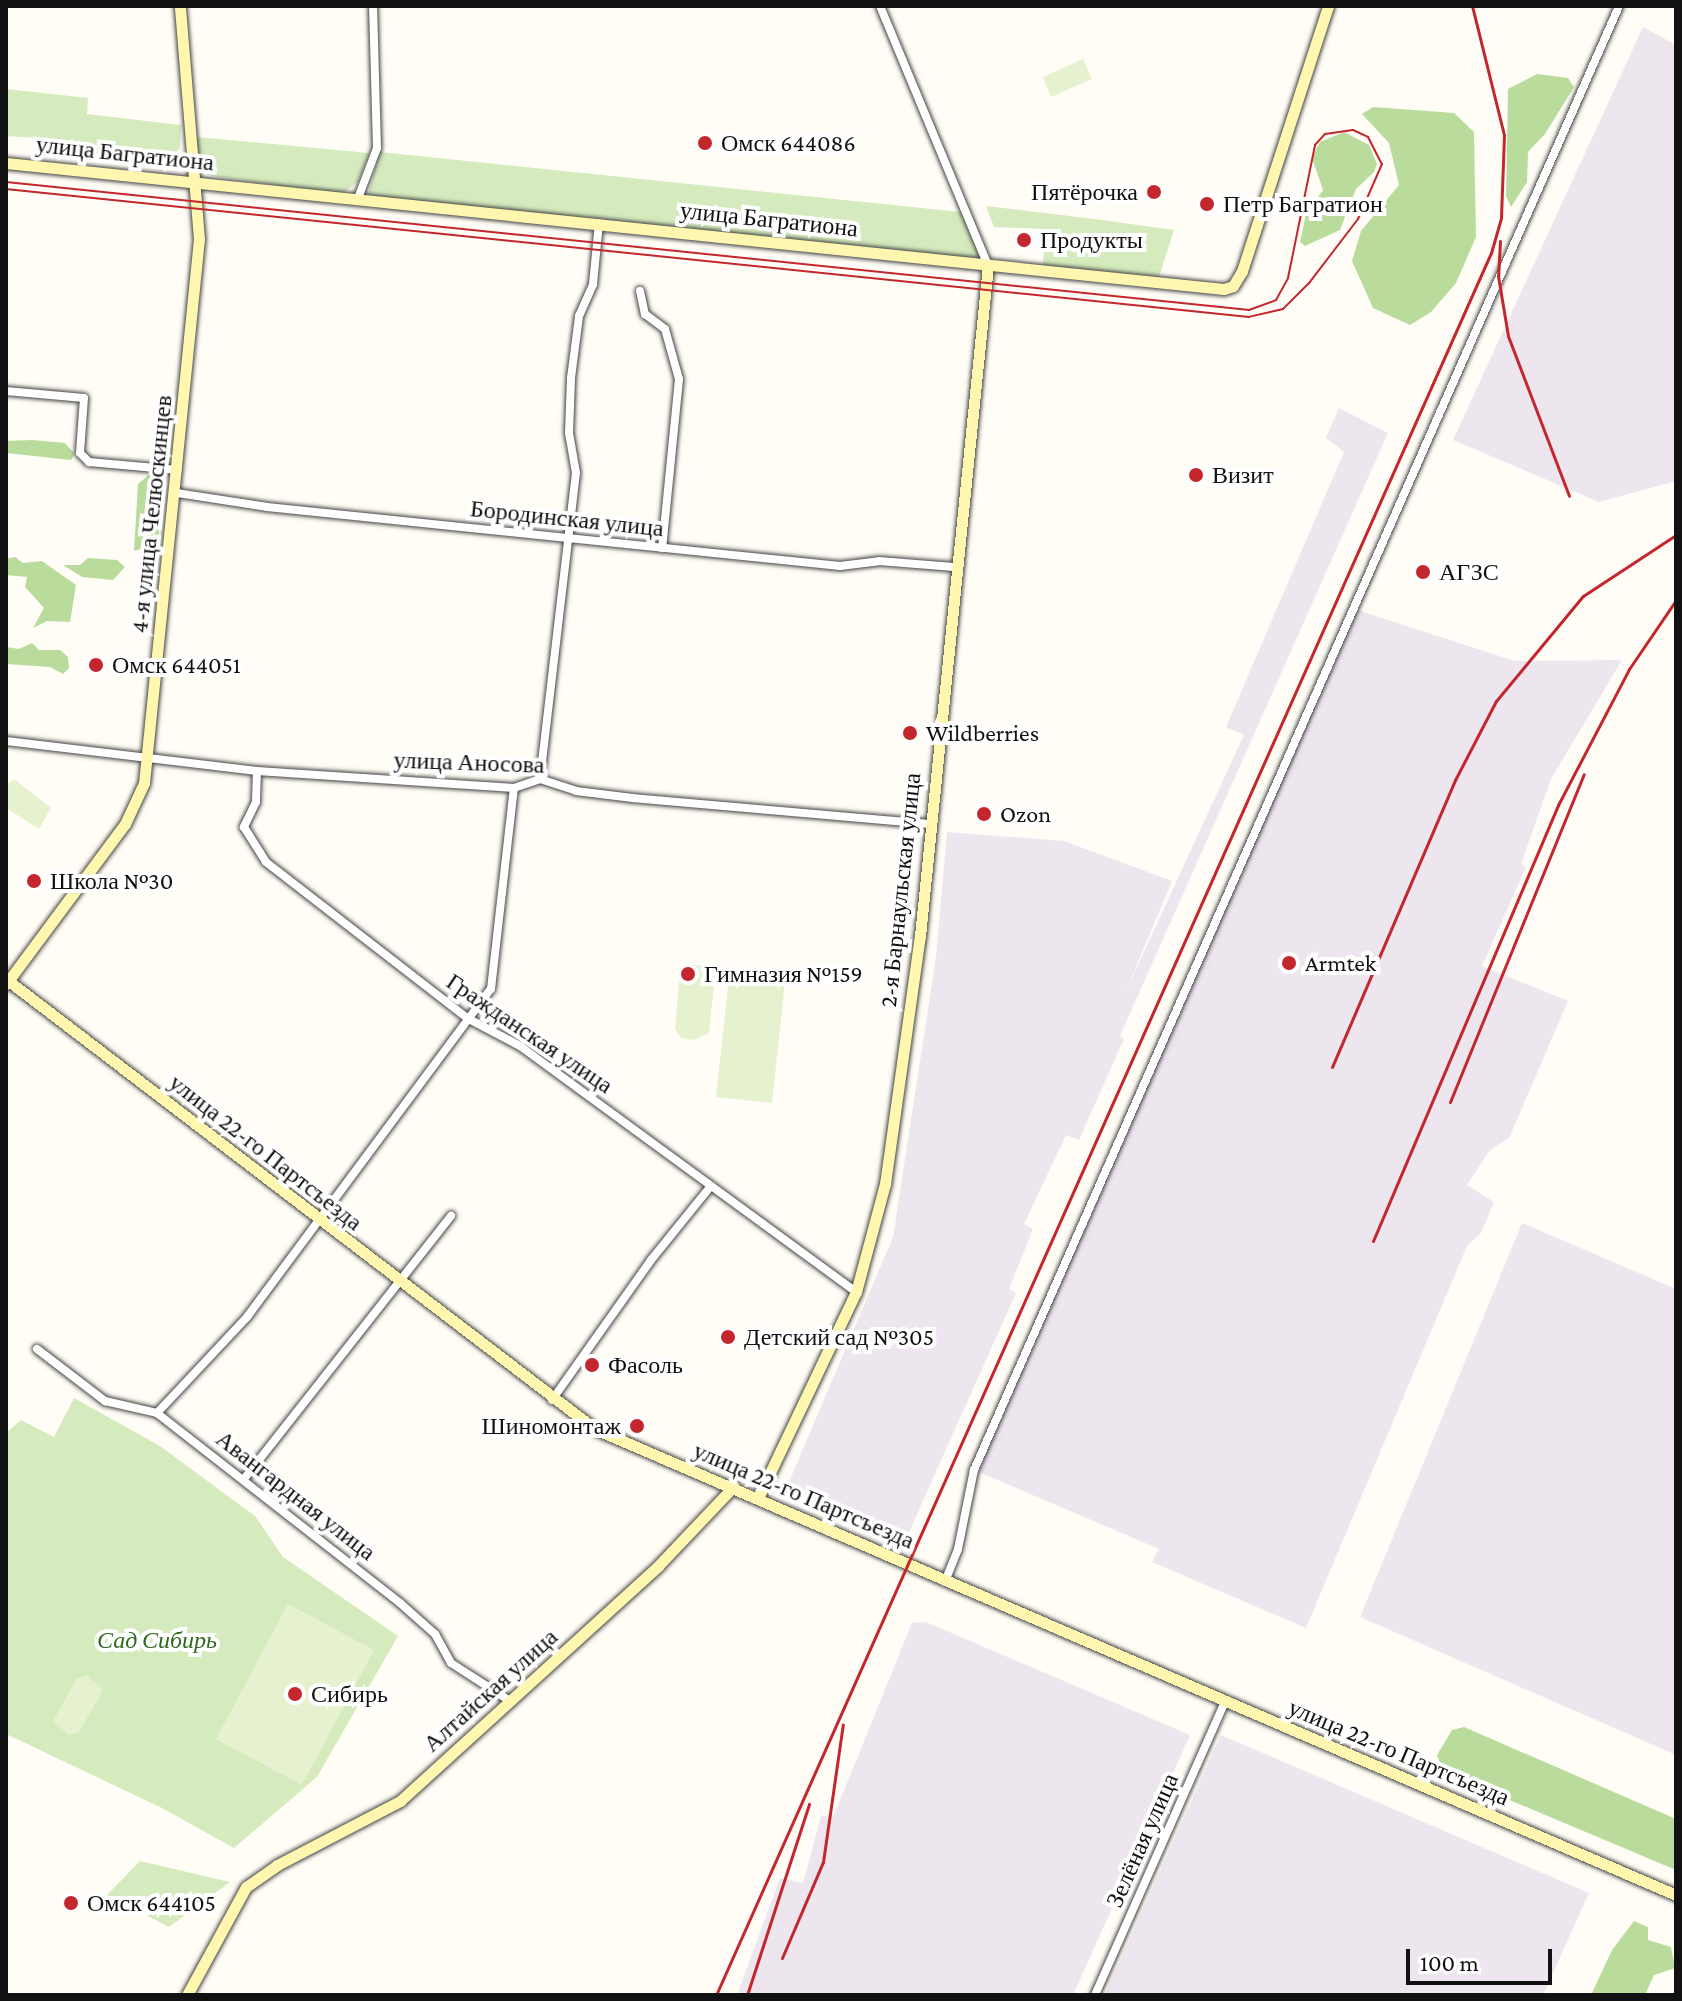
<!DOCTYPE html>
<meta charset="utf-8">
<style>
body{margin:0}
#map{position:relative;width:1682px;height:2001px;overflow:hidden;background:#fffdf5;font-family:"Crimson Pro",serif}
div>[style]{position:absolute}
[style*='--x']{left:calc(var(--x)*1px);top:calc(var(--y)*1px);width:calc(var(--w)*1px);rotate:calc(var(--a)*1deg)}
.industrial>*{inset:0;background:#eee6ef}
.green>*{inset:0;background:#d5ebbd}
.forest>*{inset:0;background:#b9dc9c}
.pitch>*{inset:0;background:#e6f2cf}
.roads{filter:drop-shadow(0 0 2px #444) drop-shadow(0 0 2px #444)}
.street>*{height:8px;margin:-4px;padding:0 4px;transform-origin:4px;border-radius:4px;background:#fff}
.secondary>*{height:11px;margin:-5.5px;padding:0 5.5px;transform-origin:5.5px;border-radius:5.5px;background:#fff6b0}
.tram>*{height:2px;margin:-1px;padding:0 1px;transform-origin:1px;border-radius:1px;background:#c4262e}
.rail>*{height:3px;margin:-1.5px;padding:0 1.5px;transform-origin:1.5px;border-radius:1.5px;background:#c4262e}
.dots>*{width:22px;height:22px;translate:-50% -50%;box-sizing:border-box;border:4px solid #fff;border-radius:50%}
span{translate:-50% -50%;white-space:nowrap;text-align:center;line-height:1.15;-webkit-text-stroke:8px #fff;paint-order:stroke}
.poi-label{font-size:24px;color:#111}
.left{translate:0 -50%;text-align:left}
.right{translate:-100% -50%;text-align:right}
.street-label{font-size:24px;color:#111}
.park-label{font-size:24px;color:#2f6b1f;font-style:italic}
.frame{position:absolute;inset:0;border:8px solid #111;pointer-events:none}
.scale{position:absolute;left:1406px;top:1949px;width:146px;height:36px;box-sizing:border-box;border:4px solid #111;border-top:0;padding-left:10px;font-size:24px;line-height:28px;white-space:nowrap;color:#111;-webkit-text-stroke:6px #fff;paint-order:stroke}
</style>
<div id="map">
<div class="industrial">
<div style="clip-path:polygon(1643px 27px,1676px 45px,1676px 481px,1599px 502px,1453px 440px)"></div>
<div style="clip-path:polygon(1339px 408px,1388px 433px,1120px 1036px,1124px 1039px,1079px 1140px,1066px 1135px,1024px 1224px,1033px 1229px,1009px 1289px,1016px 1293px,906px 1539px,786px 1489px,893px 1237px,936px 957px,947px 832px,1064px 841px,1172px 881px,1125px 993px,1244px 735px,1226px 727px,1344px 452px,1326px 438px)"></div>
<div style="clip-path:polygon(1351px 608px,1515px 661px,1622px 660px,1551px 779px,1521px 864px,1526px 867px,1482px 966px,1568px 1001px,1509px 1138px,1490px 1150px,1467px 1185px,1494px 1202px,1481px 1233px,1467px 1246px,1306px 1628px,1152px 1562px,1159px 1549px,974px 1470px)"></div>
<div style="clip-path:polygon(1522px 1223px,1676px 1289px,1676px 1755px,1360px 1617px)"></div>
<div style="clip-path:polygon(926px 1622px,1190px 1735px,1073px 1995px,737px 1995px,780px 1878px,803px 1883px,821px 1816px,834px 1815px,912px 1623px)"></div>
<div style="clip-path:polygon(1221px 1735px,1589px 1893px,1543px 1995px,1105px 1995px)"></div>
</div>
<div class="green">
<div style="clip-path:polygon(6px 89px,88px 98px,87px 114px,181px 125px,180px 148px,173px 160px,156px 166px,56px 157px,41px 149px,41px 138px,6px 136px)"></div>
<div style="clip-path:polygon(196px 137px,369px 153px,358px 182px,341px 194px,211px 176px,201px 164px)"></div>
<div style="clip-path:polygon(380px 152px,970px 213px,981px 256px,978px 260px,368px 195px)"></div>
<div style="clip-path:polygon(986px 206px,1102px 220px,1174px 230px,1158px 280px,1043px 268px,1045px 229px,994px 227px)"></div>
<div style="clip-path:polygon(74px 1398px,160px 1446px,255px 1516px,283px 1557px,398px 1636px,317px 1777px,234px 1848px,162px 1808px,6px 1734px,6px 1433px,21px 1420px,54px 1437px)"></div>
<div style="clip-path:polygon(140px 1861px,230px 1882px,169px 1927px,107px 1895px)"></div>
</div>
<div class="forest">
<div style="clip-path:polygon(1537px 74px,1568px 78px,1574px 87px,1545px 134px,1528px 152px,1527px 182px,1511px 207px,1506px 196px,1508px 89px)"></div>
<div style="clip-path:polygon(1373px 107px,1454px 113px,1474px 132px,1476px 237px,1456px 283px,1431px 312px,1410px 325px,1373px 308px,1352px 261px,1361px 231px,1399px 185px,1389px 143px,1362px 114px)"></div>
<div style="clip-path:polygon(1344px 132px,1369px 145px,1377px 164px,1374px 172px,1356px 189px,1340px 230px,1305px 246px,1300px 242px,1306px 214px,1323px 190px,1312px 158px,1320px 142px)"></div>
<div style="clip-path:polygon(32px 440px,65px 443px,75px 454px,71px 460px,6px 453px,6px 441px)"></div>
<div style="clip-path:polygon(151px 473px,160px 477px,162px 488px,158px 544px,134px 551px,138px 484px)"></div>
<div style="clip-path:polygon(15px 557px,23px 563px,42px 561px,76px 585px,70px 622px,47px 621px,33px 628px,44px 608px,25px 587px,27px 577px,6px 575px,6px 559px)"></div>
<div style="clip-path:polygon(88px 558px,117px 560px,125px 567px,113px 580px,82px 577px,63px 565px,80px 565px)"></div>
<div style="clip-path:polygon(32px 643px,39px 650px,60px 650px,68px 657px,69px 668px,63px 674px,50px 667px,6px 664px,6px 647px,19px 649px)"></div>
<div style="clip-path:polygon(1464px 1727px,1676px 1819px,1676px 1870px,1443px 1772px,1437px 1755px,1452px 1730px)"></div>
<div style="clip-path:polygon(1634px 1921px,1648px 1927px,1648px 1940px,1671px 1947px,1675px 1968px,1654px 1975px,1645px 1995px,1591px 1995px,1612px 1950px)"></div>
</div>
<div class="pitch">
<div style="clip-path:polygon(1083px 59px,1092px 79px,1051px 97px,1043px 77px)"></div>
<div style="clip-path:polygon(14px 779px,51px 808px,39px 829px,6px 808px,6px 786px)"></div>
<div style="clip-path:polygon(691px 964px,709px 967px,715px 976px,709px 1033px,694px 1040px,681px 1038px,675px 1029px,680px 972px)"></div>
<div style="clip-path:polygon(730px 967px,786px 973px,772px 1103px,716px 1097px)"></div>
<div style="clip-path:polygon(288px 1604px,374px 1650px,302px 1785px,216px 1739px)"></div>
<div style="clip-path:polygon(87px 1675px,103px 1690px,79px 1732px,69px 1735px,53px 1721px,77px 1678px)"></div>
</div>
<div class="roads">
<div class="street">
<div style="--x:880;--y:6;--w:281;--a:67.4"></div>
<div style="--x:357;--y:201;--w:57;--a:-69.3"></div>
<div style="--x:377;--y:148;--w:142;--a:-91.6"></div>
<div style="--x:640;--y:291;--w:24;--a:78"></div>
<div style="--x:645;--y:314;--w:25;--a:37"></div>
<div style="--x:665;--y:329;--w:52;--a:74.4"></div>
<div style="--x:679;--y:379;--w:170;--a:95.7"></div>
<div style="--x:6;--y:391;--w:78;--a:5.1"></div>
<div style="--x:84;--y:398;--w:55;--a:94.2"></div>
<div style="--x:80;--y:453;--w:13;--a:45"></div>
<div style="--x:89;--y:462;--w:89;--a:5.1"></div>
<div style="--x:177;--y:493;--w:91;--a:8.8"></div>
<div style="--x:267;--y:507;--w:576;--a:5.88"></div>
<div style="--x:840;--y:566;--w:39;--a:-7"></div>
<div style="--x:879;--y:561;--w:75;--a:4.6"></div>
<div style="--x:6;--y:741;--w:253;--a:6.8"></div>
<div style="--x:257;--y:771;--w:258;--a:3.8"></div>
<div style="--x:514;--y:788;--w:28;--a:-19"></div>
<div style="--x:540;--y:779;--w:38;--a:18"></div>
<div style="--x:576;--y:791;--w:57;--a:7"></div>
<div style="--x:633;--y:798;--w:299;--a:5"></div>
<div style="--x:257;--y:771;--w:31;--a:92"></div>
<div style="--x:256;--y:802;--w:28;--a:116"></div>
<div style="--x:244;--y:827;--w:41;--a:57.8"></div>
<div style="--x:266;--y:862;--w:254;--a:37.8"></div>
<div style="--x:467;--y:1018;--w:60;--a:27.8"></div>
<div style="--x:520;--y:1046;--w:416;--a:36.2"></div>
<div style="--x:540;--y:779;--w:308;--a:-83.3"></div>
<div style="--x:576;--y:473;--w:41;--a:-99.9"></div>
<div style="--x:569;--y:433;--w:55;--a:-87.9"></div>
<div style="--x:571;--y:378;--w:63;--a:-82.6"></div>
<div style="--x:579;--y:316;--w:35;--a:-66"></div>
<div style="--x:593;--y:284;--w:61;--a:-84.4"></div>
<div style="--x:37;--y:1349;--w:86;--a:37.4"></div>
<div style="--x:105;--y:1401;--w:53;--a:13"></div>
<div style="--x:157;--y:1413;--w:308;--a:38"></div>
<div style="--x:400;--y:1603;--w:47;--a:41.5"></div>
<div style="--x:435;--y:1634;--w:33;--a:61"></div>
<div style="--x:451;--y:1663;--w:70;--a:32.8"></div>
<div style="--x:552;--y:1400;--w:171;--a:-54.7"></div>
<div style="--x:651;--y:1260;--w:95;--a:-51"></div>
<div style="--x:157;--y:1413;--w:132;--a:-46.8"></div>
<div style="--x:247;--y:1317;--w:409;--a:-53.4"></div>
<div style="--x:491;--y:989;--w:202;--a:-83.5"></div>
<div style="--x:244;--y:1479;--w:335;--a:-51.8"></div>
<div style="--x:946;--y:1579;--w:32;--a:-68"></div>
<div style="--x:958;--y:1549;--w:81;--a:-78.6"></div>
<div style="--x:974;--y:1470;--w:1600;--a:-66.22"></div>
<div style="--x:1095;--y:1995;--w:321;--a:-66.1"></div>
</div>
<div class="secondary">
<div style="--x:6;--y:163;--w:1224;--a:5.91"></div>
<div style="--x:1224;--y:289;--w:9;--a:-18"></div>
<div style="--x:1233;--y:286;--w:17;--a:-59"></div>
<div style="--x:1242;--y:271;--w:279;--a:-72"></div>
<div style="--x:6;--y:979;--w:741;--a:37.38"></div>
<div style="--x:595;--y:1429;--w:1177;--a:23.32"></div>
<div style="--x:6;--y:984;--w:199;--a:-53.4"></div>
<div style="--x:125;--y:824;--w:45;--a:-65.1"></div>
<div style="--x:144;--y:783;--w:547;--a:-84.23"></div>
<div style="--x:199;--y:239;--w:234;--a:-94.7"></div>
<div style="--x:759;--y:1496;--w:226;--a:-64.6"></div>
<div style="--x:856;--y:1292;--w:112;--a:-75"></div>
<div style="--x:885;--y:1184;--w:250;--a:-82"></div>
<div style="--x:920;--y:936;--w:674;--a:-84.21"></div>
<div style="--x:187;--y:1995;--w:123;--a:-61.4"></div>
<div style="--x:246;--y:1887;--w:38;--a:-35"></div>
<div style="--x:277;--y:1865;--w:139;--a:-27.5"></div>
<div style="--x:400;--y:1801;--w:349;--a:-42.3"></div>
<div style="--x:658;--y:1566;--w:110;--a:-46.5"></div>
</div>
</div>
<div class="tram">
<div style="--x:6;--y:182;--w:1250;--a:5.88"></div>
<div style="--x:1249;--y:310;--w:29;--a:-20"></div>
<div style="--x:1276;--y:300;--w:25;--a:-61"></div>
<div style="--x:1288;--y:278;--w:136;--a:-78.5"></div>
<div style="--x:1315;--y:145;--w:15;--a:-48"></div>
<div style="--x:1325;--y:134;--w:28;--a:-8"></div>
<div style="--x:1353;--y:130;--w:17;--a:25"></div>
<div style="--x:1368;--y:137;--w:30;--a:63"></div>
<div style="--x:1382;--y:164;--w:60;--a:113.6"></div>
<div style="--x:1358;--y:219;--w:81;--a:127.4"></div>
<div style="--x:1309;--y:283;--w:37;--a:135"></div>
<div style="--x:1283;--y:309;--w:35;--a:167"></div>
<div style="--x:1249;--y:317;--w:1250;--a:-174.12"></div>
</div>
<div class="rail">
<div style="--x:1500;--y:241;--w:35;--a:93"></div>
<div style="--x:1498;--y:276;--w:61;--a:80.5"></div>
<div style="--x:1508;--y:336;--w:171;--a:69.1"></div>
<div style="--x:1332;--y:1067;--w:312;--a:-66.8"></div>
<div style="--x:1455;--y:780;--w:89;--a:-62.6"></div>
<div style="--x:1496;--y:701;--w:136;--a:-50.4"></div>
<div style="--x:1583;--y:596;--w:111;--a:-33.3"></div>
<div style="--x:1450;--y:1102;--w:354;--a:-67.8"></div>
<div style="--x:1373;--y:1241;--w:474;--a:-67"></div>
<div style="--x:1558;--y:805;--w:153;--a:-62.4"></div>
<div style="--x:1629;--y:669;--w:83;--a:-55.7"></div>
<div style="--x:782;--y:1958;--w:104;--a:-66.9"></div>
<div style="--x:823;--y:1862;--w:139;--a:-81.8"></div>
<div style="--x:716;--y:1995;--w:1907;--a:-66.02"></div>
<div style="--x:1491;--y:253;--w:37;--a:-74"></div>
<div style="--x:1501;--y:217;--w:82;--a:-87.9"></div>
<div style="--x:1504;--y:135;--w:133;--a:-103.9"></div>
<div style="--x:747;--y:1995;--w:201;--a:-72"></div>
</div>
<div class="dots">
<div style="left:705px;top:143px;background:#c4262e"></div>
<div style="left:1154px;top:192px;background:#c4262e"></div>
<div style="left:1207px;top:204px;background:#c4262e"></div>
<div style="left:1024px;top:240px;background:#c4262e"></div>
<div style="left:1196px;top:475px;background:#c4262e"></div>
<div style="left:1423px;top:572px;background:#c4262e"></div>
<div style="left:96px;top:665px;background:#c4262e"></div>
<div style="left:910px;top:733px;background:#c4262e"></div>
<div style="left:984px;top:814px;background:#c4262e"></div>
<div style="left:34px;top:881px;background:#c4262e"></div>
<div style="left:1289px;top:963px;background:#c4262e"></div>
<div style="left:688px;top:974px;background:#c4262e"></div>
<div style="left:728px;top:1337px;background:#c4262e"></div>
<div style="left:592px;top:1365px;background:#c4262e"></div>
<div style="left:637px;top:1426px;background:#c4262e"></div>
<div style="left:295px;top:1694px;background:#c4262e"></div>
<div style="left:71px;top:1903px;background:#c4262e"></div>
</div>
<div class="poi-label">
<span class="left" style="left:721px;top:143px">Омск 644086</span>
<span class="right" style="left:1138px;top:192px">Пятёрочка</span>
<span class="left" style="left:1223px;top:204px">Петр Багратион</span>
<span class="left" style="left:1040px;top:240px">Продукты</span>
<span class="left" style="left:1212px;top:475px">Визит</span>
<span class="left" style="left:1439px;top:572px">АГЗС</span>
<span class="left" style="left:112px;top:665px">Омск 644051</span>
<span class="left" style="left:926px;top:733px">Wildberries</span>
<span class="left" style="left:1000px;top:814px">Ozon</span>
<span class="left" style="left:50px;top:881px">Школа №30</span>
<span class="left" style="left:1305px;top:963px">Armtek</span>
<span class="left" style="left:704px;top:974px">Гимназия №159</span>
<span class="left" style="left:744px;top:1337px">Детский сад №305</span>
<span class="left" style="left:608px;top:1365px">Фасоль</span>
<span class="right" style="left:621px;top:1426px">Шиномонтаж</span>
<span class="left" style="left:311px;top:1694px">Сибирь</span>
<span class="left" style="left:87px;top:1903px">Омск 644105</span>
</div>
<div class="street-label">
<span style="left:125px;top:153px;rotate:6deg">улица Багратиона</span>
<span style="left:769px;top:219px;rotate:6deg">улица Багратиона</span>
<span style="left:151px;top:514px;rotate:-84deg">4-я улица Челюскинцев</span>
<span style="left:567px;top:518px;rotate:6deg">Бородинская улица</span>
<span style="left:469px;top:762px;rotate:2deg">улица Аносова</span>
<span style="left:900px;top:890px;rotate:-84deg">2-я Барнаульская улица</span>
<span style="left:530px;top:1033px;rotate:34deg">Гражданская улица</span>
<span style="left:266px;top:1152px;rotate:38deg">улица 22-го Партсъезда</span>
<span style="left:296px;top:1495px;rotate:38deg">Авангардная улица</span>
<span style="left:804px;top:1495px;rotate:23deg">улица 22-го Партсъезда</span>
<span style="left:490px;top:1690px;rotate:-42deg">Алтайская улица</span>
<span style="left:1399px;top:1752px;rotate:23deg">улица 22-го Партсъезда</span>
<span style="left:1142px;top:1840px;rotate:-66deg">Зелёная улица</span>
</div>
<div class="park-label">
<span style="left:157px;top:1640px">Сад Сибирь</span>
</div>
<div class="frame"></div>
<div class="scale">100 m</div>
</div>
